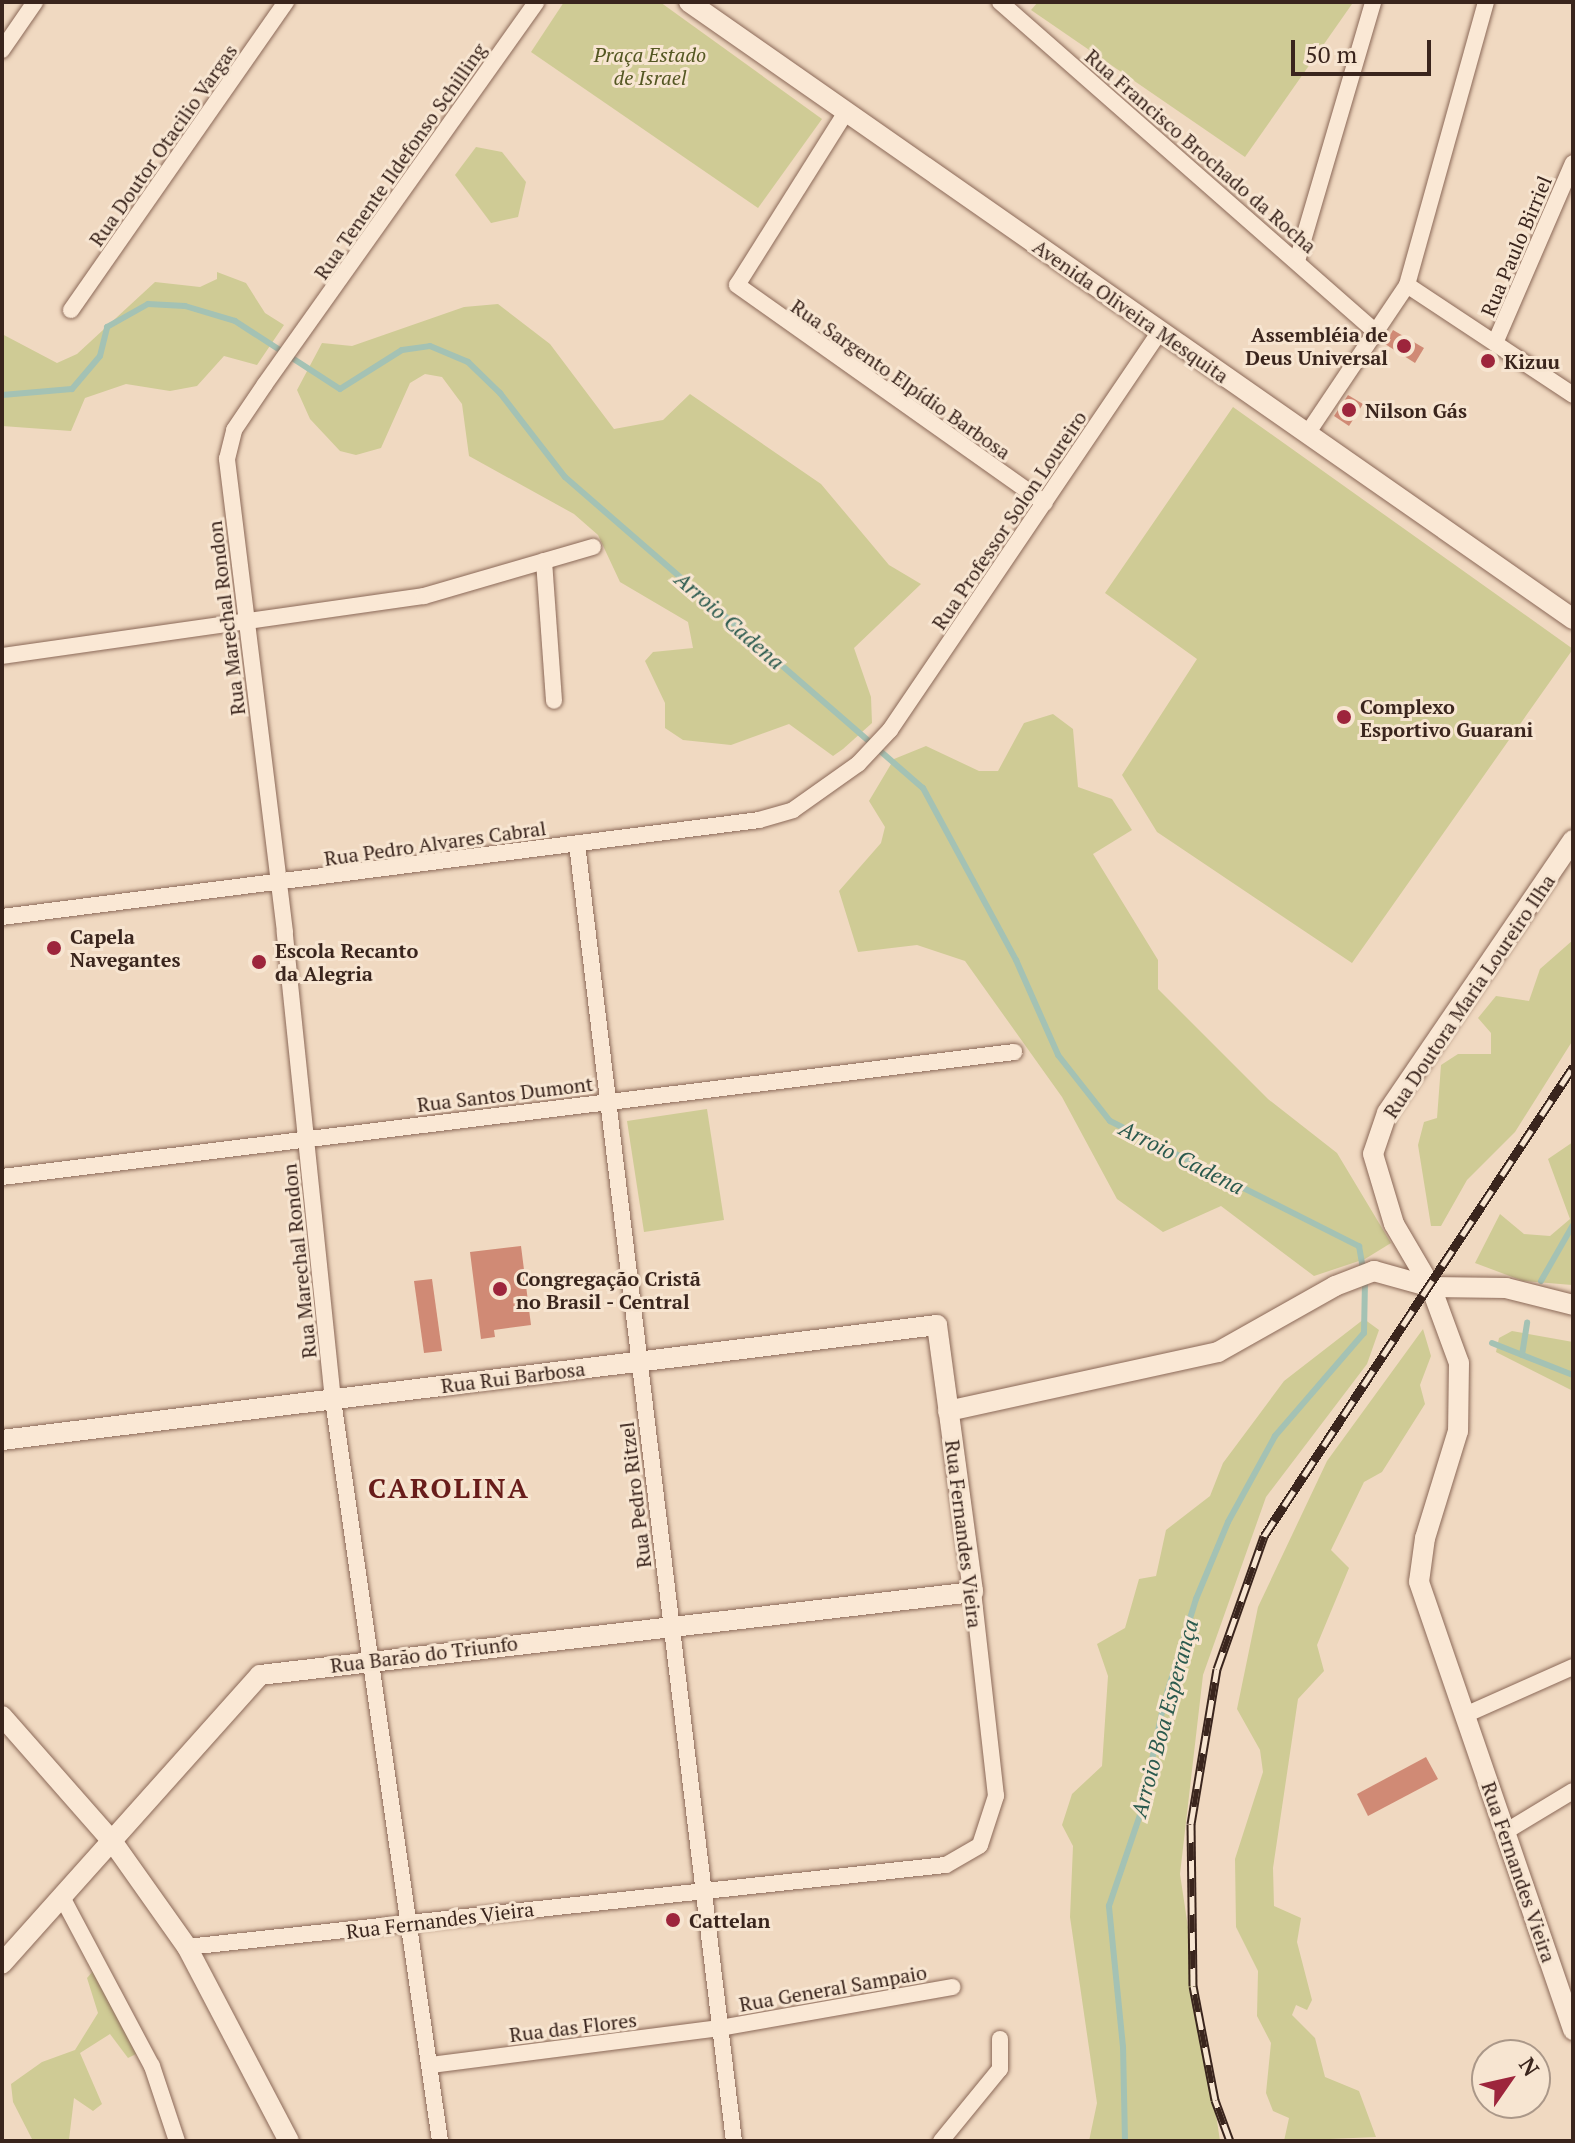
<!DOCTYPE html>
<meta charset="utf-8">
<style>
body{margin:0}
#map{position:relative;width:1575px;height:2143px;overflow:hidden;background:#f0d9c1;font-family:"PT Serif",serif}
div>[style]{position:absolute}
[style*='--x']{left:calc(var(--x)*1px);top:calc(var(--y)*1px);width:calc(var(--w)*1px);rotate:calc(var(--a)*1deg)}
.green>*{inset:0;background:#cfcb95}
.stream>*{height:6px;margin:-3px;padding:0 3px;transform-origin:3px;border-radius:3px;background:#a4c2b4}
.building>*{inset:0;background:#d08a75}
.roads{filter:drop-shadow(0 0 2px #8b6958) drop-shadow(0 0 2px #8b6958)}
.minor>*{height:16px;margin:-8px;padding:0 8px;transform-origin:8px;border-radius:8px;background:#fae8d5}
.tertiary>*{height:20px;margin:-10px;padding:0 10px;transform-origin:10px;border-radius:10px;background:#fae8d5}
.rail>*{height:9px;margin-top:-4.5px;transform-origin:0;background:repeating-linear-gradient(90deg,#f7e5d1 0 18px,#3a251d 0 36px);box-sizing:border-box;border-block:2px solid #3a251d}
.dots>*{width:22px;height:22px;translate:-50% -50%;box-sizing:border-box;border:4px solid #f7e5d1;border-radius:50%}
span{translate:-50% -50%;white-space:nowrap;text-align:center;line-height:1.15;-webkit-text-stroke:6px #f7e5d1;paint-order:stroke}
.park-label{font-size:20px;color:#545722;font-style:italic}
.street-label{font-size:20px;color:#3a251d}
.poi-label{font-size:20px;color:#3a251d;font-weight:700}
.right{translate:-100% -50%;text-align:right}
.left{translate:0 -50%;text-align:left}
.water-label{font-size:22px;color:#2b5a4e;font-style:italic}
.district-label{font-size:28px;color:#681c1a;font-weight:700;letter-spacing:2px}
.frame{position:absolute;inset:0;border:4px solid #3a251d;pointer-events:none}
.north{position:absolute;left:1471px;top:2039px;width:80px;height:80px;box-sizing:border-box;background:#f7e5d1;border:2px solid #ab9889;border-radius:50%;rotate:56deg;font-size:22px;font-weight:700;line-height:32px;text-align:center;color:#3a251d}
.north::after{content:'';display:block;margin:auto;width:28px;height:36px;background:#9d253c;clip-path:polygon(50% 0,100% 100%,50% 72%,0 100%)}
.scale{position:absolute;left:1291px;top:40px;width:140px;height:36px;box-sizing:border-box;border:4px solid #3a251d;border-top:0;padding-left:10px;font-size:24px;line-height:28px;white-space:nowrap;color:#3a251d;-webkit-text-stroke:6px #f7e5d1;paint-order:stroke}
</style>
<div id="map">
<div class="green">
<div style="clip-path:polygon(564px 2px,660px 2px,822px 119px,758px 208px,531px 52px)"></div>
<div style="clip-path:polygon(1038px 2px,1348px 2px,1352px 4px,1245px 157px,1031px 10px)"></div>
<div style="clip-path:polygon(476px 147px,502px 152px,526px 182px,518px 217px,491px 223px,455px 175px)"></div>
<div style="clip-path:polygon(217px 272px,246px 283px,265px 313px,284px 325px,257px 365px,224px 356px,197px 386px,170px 391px,126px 384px,85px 398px,71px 431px,2px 426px,2px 334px,57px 363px,77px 354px,155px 282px,200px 287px,217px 279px)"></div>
<div style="clip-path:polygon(498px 304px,550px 344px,614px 429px,663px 420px,690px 394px,821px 484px,889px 565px,921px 584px,854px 648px,871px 697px,872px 723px,843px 749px,833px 756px,789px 724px,731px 745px,683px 740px,665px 728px,665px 703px,645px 661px,653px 652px,693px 648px,688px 622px,620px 582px,598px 535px,574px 514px,469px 456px,462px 404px,442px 377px,425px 374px,410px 383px,381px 448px,356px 455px,340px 451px,310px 419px,297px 390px,322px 343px,352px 346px,464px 307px)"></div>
<div style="clip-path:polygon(1233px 407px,1573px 649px,1352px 963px,1157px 832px,1122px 775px,1197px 659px,1105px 593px)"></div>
<div style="clip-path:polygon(1053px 714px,1073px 729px,1078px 787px,1112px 799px,1132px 830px,1093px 854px,1158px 960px,1158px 989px,1268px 1099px,1337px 1153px,1391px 1243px,1365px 1259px,1314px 1276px,1221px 1206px,1163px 1232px,1117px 1199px,1062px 1097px,965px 961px,917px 945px,858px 952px,839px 891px,881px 843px,885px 827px,869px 801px,894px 759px,926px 746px,979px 771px,998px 771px,1024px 723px)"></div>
<div style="clip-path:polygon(1573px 940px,1573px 1040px,1515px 1132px,1467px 1180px,1441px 1226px,1431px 1226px,1418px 1145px,1424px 1122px,1437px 1118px,1441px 1065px,1458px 1054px,1491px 1054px,1491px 1033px,1478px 1018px,1496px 996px,1529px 1001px,1540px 969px)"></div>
<div style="clip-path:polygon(707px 1109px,724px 1220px,644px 1232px,627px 1121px)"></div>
<div style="clip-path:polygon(1573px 1142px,1572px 1285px,1523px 1281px,1475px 1263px,1500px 1214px,1524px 1234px,1550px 1236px,1570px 1219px,1548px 1159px)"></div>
<div style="clip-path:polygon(1364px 1319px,1379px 1330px,1367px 1364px,1266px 1497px,1203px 1675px,1180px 1874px,1220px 2141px,1089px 2141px,1097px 2103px,1070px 1917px,1073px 1846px,1062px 1825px,1072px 1794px,1102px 1766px,1108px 1676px,1097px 1644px,1125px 1628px,1139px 1579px,1156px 1576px,1166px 1530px,1210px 1496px,1223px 1463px,1284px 1381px)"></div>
<div style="clip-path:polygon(1423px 1329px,1431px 1356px,1420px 1385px,1425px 1404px,1382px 1472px,1364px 1482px,1331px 1550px,1349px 1568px,1317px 1645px,1324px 1671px,1298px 1699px,1273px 1868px,1274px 1906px,1301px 1918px,1297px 1942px,1312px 2000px,1307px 2010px,1296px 2005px,1292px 2015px,1315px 2038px,1325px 2077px,1359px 2091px,1376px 2137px,1284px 2141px,1289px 2118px,1273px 2111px,1266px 2093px,1271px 2043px,1257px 2016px,1258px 1971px,1236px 1927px,1235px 1859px,1263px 1772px,1260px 1750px,1237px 1709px,1258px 1607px,1327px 1461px)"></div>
<div style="clip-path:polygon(1512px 1331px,1573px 1342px,1573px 1391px,1496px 1352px,1499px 1338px)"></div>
<div style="clip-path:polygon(94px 1970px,136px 2054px,128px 2058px,110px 2034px,80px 2053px,102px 2104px,93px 2111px,74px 2098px,69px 2140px,33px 2141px,13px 2102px,11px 2084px,42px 2062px,75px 2050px,98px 2013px,87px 1978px)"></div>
</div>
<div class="stream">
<div style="--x:2;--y:395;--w:70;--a:-4.9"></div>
<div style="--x:72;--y:389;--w:43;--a:-49.7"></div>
<div style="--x:100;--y:356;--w:30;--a:-76"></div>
<div style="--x:107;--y:327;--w:47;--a:-29.3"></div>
<div style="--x:148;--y:304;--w:37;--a:3"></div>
<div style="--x:185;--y:306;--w:52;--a:16.7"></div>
<div style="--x:235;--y:321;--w:125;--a:32.9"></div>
<div style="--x:340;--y:389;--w:73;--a:-32.2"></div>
<div style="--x:402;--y:350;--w:28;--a:-8"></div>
<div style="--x:430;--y:346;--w:41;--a:22.8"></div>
<div style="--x:468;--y:362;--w:45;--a:44.1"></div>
<div style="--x:500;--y:393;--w:106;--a:52.3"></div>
<div style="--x:565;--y:477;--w:474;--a:41"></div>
<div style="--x:923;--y:788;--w:196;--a:61.6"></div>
<div style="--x:1016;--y:960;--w:104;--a:66.1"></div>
<div style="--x:1058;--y:1055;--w:84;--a:51.8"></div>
<div style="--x:1110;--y:1121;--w:279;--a:26.7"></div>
<div style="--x:1359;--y:1246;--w:23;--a:80"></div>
<div style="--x:1541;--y:1281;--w:64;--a:-60.3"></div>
<div style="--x:1492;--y:1343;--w:87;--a:21.6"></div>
<div style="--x:1522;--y:1355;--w:33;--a:-81"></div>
<div style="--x:1125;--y:2141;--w:94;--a:-91.2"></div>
<div style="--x:1123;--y:2047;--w:142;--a:-95.7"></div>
<div style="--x:1109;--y:1906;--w:99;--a:-71.2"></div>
<div style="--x:1141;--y:1812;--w:111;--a:-78.1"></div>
<div style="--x:1164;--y:1703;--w:109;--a:-72.9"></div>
<div style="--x:1196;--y:1599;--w:83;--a:-67.4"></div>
<div style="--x:1228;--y:1522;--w:98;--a:-61.3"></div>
<div style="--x:1275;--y:1436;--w:136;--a:-49.2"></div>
<div style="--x:1364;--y:1333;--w:53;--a:-88.9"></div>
</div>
<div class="building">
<div style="clip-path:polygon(1393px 330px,1424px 348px,1415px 363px,1385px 344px)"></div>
<div style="clip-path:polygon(1348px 395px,1363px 404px,1349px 426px,1334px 416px)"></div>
<div style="clip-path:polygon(521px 1246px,531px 1325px,494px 1330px,495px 1337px,481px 1339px,470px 1252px)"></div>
<div style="clip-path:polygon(432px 1279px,442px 1351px,424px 1353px,414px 1281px)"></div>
<div style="clip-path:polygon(1426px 1757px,1438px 1779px,1368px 1816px,1357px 1794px)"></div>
</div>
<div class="roads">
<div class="minor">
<div style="--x:1000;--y:2;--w:499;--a:41.3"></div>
<div style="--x:2;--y:50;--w:58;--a:-55.5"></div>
<div style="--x:846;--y:112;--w:204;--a:122.2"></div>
<div style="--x:737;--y:285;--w:377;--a:35.3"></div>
<div style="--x:1297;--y:261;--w:270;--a:-73.6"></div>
<div style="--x:1407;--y:285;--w:199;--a:33.5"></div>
<div style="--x:71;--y:310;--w:376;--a:-55.1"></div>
<div style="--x:1495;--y:343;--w:196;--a:-66.6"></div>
<div style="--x:1307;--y:434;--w:179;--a:-56.1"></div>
<div style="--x:1407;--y:285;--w:294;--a:-74.4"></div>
<div style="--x:544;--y:561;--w:140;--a:85.9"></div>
<div style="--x:2;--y:656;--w:426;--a:-8.1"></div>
<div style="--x:424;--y:596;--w:176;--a:-16.2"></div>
<div style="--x:577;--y:844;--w:1306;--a:83.1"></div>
<div style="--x:2;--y:917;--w:763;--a:-7.3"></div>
<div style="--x:759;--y:820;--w:35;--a:-16"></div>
<div style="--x:793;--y:810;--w:80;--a:-35.3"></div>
<div style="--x:858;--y:764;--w:47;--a:-46.7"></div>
<div style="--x:890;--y:730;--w:482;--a:-55.9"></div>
<div style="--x:2;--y:1177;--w:1020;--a:-7.04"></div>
<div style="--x:1465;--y:1715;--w:118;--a:-24"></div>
<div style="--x:1505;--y:1832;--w:79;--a:-31.1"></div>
<div style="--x:62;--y:1897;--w:191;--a:62"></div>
<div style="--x:152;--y:2066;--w:79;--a:71.6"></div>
<div style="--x:187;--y:1947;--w:763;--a:-6.17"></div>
<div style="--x:946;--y:1865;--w:39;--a:-30"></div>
<div style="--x:980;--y:1845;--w:52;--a:-71.9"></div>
<div style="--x:996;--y:1796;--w:205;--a:-96.4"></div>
<div style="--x:431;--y:2065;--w:291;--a:-7.3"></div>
<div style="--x:720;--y:2028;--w:236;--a:-10"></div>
<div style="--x:440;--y:2141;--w:749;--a:-98.22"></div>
<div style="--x:333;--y:1400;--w:470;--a:-95.9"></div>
<div style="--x:285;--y:932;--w:477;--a:-97"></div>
<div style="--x:227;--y:459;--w:30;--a:-76"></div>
<div style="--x:234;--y:430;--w:55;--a:-56"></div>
<div style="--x:265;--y:384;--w:468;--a:-54.6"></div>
<div style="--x:941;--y:2141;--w:93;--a:-50.7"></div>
<div style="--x:1000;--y:2069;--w:30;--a:-90"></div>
</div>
<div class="tertiary">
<div style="--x:689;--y:2;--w:1078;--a:34.91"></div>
<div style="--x:1573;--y:840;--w:330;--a:124.3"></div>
<div style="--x:1387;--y:1113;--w:43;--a:108.9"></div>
<div style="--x:1373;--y:1154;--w:73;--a:73.3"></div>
<div style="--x:1394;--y:1224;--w:73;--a:59.6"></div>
<div style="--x:1431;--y:1287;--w:81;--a:69.8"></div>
<div style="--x:1459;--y:1363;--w:68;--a:90.8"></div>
<div style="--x:1458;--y:1431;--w:112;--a:107.1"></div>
<div style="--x:1425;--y:1538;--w:44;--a:97.8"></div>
<div style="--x:1419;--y:1582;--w:474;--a:71"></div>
<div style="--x:948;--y:1411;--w:276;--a:-12.3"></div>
<div style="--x:1218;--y:1352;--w:134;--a:-29.4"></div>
<div style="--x:1335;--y:1286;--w:42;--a:-21"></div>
<div style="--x:1374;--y:1271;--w:59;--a:15.7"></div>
<div style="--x:1431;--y:1287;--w:75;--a:0.8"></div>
<div style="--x:1506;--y:1288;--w:69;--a:14.2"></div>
<div style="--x:2;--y:1440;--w:942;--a:-7.01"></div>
<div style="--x:937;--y:1325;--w:269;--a:82.3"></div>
<div style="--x:973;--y:1592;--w:718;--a:173.36"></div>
<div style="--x:260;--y:1675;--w:387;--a:131.8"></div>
<div style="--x:2;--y:1716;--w:167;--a:48.7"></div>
<div style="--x:112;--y:1841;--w:130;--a:54.7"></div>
<div style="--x:187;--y:1947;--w:219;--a:62.3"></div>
</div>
</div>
<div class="rail">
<div style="--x:1230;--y:2141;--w:44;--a:-110.1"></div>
<div style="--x:1215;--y:2100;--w:116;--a:-100.9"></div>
<div style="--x:1193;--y:1986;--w:162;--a:-90.7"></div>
<div style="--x:1191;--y:1824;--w:157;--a:-80.5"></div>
<div style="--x:1217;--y:1669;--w:141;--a:-70.5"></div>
<div style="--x:1264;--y:1536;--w:562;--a:-56.62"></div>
</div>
<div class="dots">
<div style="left:1404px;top:346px;background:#9d253c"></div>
<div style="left:1488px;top:361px;background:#9d253c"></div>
<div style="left:1349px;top:410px;background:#9d253c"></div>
<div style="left:1344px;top:717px;background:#9d253c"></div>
<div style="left:54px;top:948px;background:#9d253c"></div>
<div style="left:259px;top:962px;background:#9d253c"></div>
<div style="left:500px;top:1289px;background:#9d253c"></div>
<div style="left:673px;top:1920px;background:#9d253c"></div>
</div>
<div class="park-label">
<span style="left:650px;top:66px">Praça Estado<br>de Israel</span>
</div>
<div class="street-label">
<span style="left:163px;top:145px;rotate:-55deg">Rua Doutor Otacilio Vargas</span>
<span style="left:1201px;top:151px;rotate:41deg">Rua Francisco Brochado da Rocha</span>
<span style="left:400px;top:161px;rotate:-55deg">Rua Tenente Ildefonso Schilling</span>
<span style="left:1516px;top:246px;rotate:-67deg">Rua Paulo Birriel</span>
<span style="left:1131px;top:311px;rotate:35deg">Avenida Oliveira Mesquita</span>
<span style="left:901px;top:379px;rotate:35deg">Rua Sargento Elpídio Barbosa</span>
<span style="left:1009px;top:520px;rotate:-56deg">Rua Professor Solon Loureiro</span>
<span style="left:226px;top:618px;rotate:-97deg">Rua Marechal Rondon</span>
<span style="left:435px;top:843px;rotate:-8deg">Rua Pedro Alvares Cabral</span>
<span style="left:1469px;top:996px;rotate:-56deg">Rua Doutora Maria Loureiro Ilha</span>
<span style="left:505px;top:1094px;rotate:-7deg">Rua Santos Dumont</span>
<span style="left:299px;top:1261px;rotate:-96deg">Rua Marechal Rondon</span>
<span style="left:513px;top:1377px;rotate:-7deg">Rua Rui Barbosa</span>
<span style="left:635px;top:1495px;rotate:-97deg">Rua Pedro Ritzel</span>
<span style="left:964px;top:1534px;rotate:83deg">Rua Fernandes Vieira</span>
<span style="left:424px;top:1654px;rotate:-7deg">Rua Barão do Triunfo</span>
<span style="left:1519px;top:1872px;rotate:71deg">Rua Fernandes Vieira</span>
<span style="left:440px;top:1920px;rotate:-7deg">Rua Fernandes Vieira</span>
<span style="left:833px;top:1988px;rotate:-10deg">Rua General Sampaio</span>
<span style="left:573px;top:2027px;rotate:-7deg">Rua das Flores</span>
</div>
<div class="poi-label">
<span class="right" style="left:1388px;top:346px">Assembléia de<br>Deus Universal</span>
<span class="left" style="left:1504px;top:361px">Kizuu</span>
<span class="left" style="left:1365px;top:410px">Nilson Gás</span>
<span class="left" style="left:1360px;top:718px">Complexo<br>Esportivo Guarani</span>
<span class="left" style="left:70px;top:948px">Capela<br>Navegantes</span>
<span class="left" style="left:275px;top:962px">Escola Recanto<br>da Alegria</span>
<span class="left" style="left:516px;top:1290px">Congregação Cristã<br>no Brasil - Central</span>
<span class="left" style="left:689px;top:1920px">Cattelan</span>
</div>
<div class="water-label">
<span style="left:730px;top:620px;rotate:41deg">Arroio Cadena</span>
<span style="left:1182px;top:1157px;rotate:27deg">Arroio Cadena</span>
<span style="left:1164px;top:1718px;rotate:-75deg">Arroio Boa Esperança</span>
</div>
<div class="district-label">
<span style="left:449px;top:1488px">CAROLINA</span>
</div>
<div class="frame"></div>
<div class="north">N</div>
<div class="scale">50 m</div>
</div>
